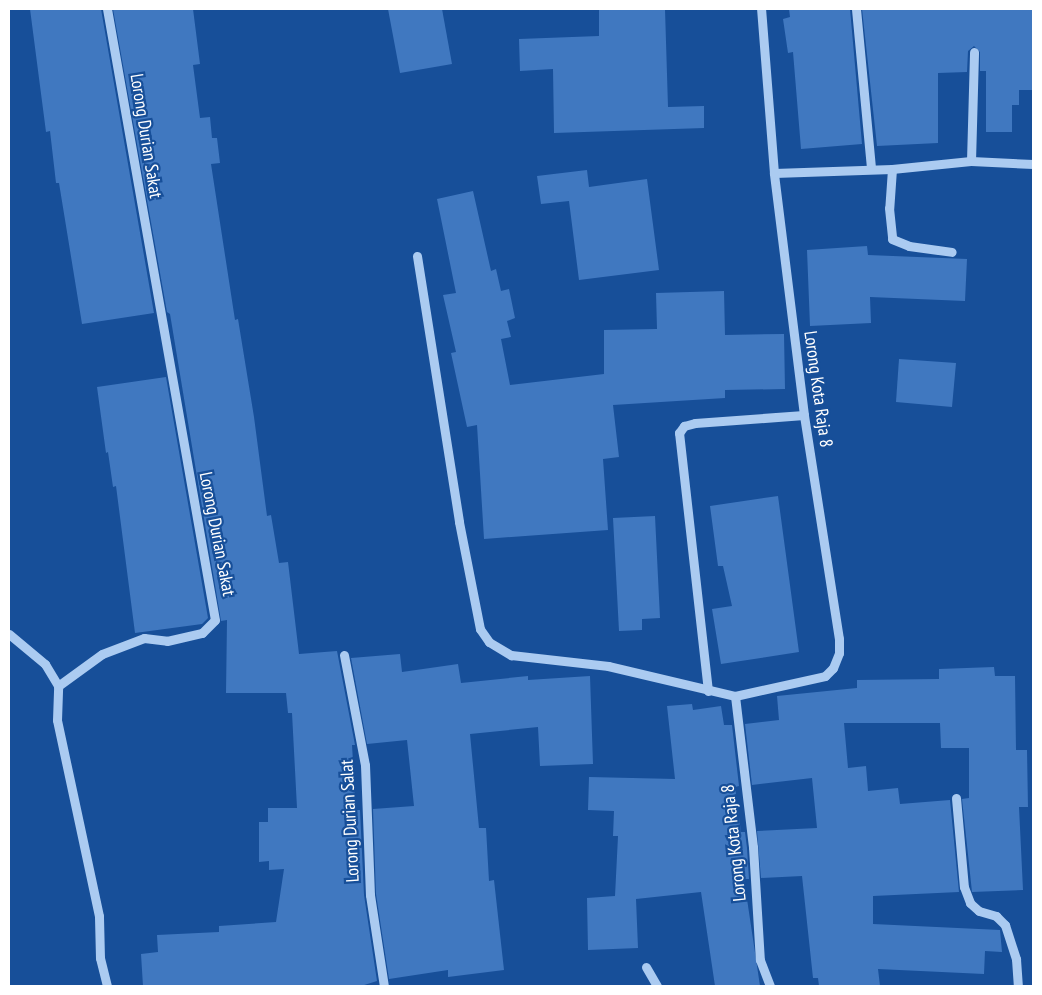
<!DOCTYPE html>
<style>
body{margin:0}
#map{position:relative;width:1042px;height:995px;overflow:hidden;background:#174f99;font-family:"PT Sans Narrow",sans-serif}
div>[style]{position:absolute}
[style*='--x']{left:calc(var(--x)*1px);top:calc(var(--y)*1px);width:calc(var(--w)*1px);rotate:calc(var(--a)*1deg)}
.building>*{inset:0;background:#4078c0}
.minor>*{height:9px;margin:-4.5px;padding:0 4.5px;transform-origin:4.5px;border-radius:4.5px;background:#abcbf1}
span{translate:-50% -50%;white-space:nowrap;text-align:center;line-height:1.15;-webkit-text-stroke:4.5px #174f99;paint-order:stroke}
.street-label{font-size:18px;color:#fff}
.frame{position:absolute;inset:0;border:10px solid #fff;pointer-events:none}
</style>
<div id="map">
<div class="building">
<div style="clip-path:polygon(30px 9px,101px 9px,154px 313px,82px 324px,59px 183px,56px 183px,50px 131px,46px 132px)"></div>
<div style="clip-path:polygon(113px 9px,193px 9px,200px 64px,193px 65px,200px 118px,210px 117px,212px 138px,217px 138px,220px 163px,211px 164px,235px 320px,238px 319px,254px 417px,267px 516px,271px 515px,279px 563px,288px 562px,299px 654px,337px 651px,355px 745px,352px 745px,356px 810px,360px 810px,364px 895px,377px 981px,361px 986px,143px 986px,141px 954px,158px 952px,157px 935px,219px 932px,219px 926px,276px 922px,284px 869px,269px 870px,269px 861px,259px 862px,259px 822px,268px 822px,268px 808px,297px 808px,292px 713px,288px 713px,286px 693px,226px 693px,227px 620px,221px 621px,170px 314px,167px 312px)"></div>
<div style="clip-path:polygon(388px 9px,442px 9px,452px 64px,400px 73px)"></div>
<div style="clip-path:polygon(599px 9px,665px 9px,668px 107px,704px 106px,704px 128px,554px 133px,553px 69px,520px 71px,519px 39px,599px 36px)"></div>
<div style="clip-path:polygon(789px 9px,850px 9px,862px 144px,801px 149px,793px 52px,788px 53px,783px 19px,790px 17px)"></div>
<div style="clip-path:polygon(862px 9px,1033px 9px,1033px 90px,1019px 90px,1019px 105px,1012px 105px,1012px 132px,986px 132px,986px 71px,980px 71px,980px 52px,974px 46px,968px 51px,967px 72px,938px 73px,938px 143px,877px 146px)"></div>
<div style="clip-path:polygon(587px 170px,589px 187px,647px 179px,659px 270px,579px 280px,569px 201px,541px 204px,537px 176px)"></div>
<div style="clip-path:polygon(473px 191px,491px 271px,496px 269px,501px 291px,509px 289px,515px 318px,507px 321px,511px 337px,501px 339px,510px 385px,604px 374px,604px 330px,657px 329px,656px 293px,724px 291px,725px 335px,784px 334px,785px 389px,725px 390px,725px 398px,613px 405px,619px 457px,603px 459px,608px 530px,484px 539px,477px 425px,467px 427px,451px 353px,456px 352px,443px 295px,456px 293px,437px 199px)"></div>
<div style="clip-path:polygon(867px 246px,868px 255px,967px 259px,965px 301px,870px 297px,871px 323px,810px 326px,807px 250px)"></div>
<div style="clip-path:polygon(899px 359px,956px 363px,952px 407px,896px 402px)"></div>
<div style="clip-path:polygon(166px 377px,208px 618px,202px 624px,135px 633px,116px 486px,113px 487px,108px 452px,106px 453px,97px 387px)"></div>
<div style="clip-path:polygon(778px 496px,799px 652px,721px 664px,712px 609px,732px 606px,723px 566px,718px 566px,710px 506px)"></div>
<div style="clip-path:polygon(655px 516px,660px 618px,642px 619px,642px 630px,619px 631px,613px 518px)"></div>
<div style="clip-path:polygon(400px 654px,402px 672px,458px 664px,461px 683px,528px 676px,528px 680px,590px 676px,593px 764px,540px 766px,538px 727px,470px 734px,479px 828px,486px 828px,489px 881px,494px 880px,504px 970px,448px 977px,448px 970px,389px 979px,376px 894px,373px 809px,414px 806px,407px 740px,367px 744px,351px 658px)"></div>
<div style="clip-path:polygon(994px 667px,995px 676px,1015px 676px,1016px 750px,1027px 750px,1028px 807px,1019px 807px,1023px 890px,972px 892px,962px 799px,969px 798px,969px 748px,941px 748px,940px 723px,844px 723px,848px 768px,866px 766px,868px 791px,898px 788px,900px 804px,950px 800px,959px 892px,873px 896px,873px 924px,1000px 930px,1002px 952px,985px 951px,984px 974px,878px 969px,880px 986px,819px 986px,818px 978px,813px 978px,802px 876px,761px 878px,757px 831px,817px 828px,812px 778px,752px 785px,745px 724px,779px 720px,777px 696px,857px 688px,857px 680px,939px 679px,939px 669px)"></div>
<div style="clip-path:polygon(692px 704px,693px 710px,721px 706px,724px 725px,732px 725px,739px 786px,735px 787px,741px 832px,745px 832px,747px 848px,749px 879px,744px 879px,760px 986px,715px 986px,701px 892px,636px 899px,638px 948px,588px 950px,587px 898px,615px 896px,618px 836px,613px 836px,614px 811px,588px 810px,589px 777px,675px 779px,667px 706px)"></div>
</div>
<div class="minor">
<div style="--x:856;--y:9;--w:160;--a:84.6"></div>
<div style="--x:971;--y:161;--w:109;--a:-88.4"></div>
<div style="--x:892;--y:169;--w:39;--a:94"></div>
<div style="--x:889;--y:208;--w:31;--a:84"></div>
<div style="--x:892;--y:239;--w:18;--a:22"></div>
<div style="--x:909;--y:246;--w:43;--a:7.9"></div>
<div style="--x:774;--y:173;--w:118;--a:-1.9"></div>
<div style="--x:892;--y:169;--w:79;--a:-5.8"></div>
<div style="--x:971;--y:161;--w:62;--a:2.8"></div>
<div style="--x:417;--y:256;--w:269;--a:81"></div>
<div style="--x:459;--y:522;--w:109;--a:78.9"></div>
<div style="--x:480;--y:629;--w:16;--a:55"></div>
<div style="--x:489;--y:642;--w:26;--a:31"></div>
<div style="--x:511;--y:655;--w:98;--a:6.5"></div>
<div style="--x:608;--y:666;--w:130;--a:13.3"></div>
<div style="--x:735;--y:696;--w:92;--a:-12.5"></div>
<div style="--x:825;--y:676;--w:11;--a:-45"></div>
<div style="--x:833;--y:668;--w:16;--a:-68"></div>
<div style="--x:839;--y:653;--w:14;--a:-90"></div>
<div style="--x:839;--y:639;--w:227;--a:-98.9"></div>
<div style="--x:804;--y:415;--w:244;--a:-97.1"></div>
<div style="--x:774;--y:173;--w:165;--a:-94.5"></div>
<div style="--x:9;--y:634;--w:47;--a:39.8"></div>
<div style="--x:45;--y:664;--w:26;--a:59"></div>
<div style="--x:344;--y:655;--w:112;--a:79.2"></div>
<div style="--x:365;--y:765;--w:130;--a:87.8"></div>
<div style="--x:370;--y:895;--w:92;--a:81.3"></div>
<div style="--x:708;--y:691;--w:260;--a:-96.4"></div>
<div style="--x:679;--y:433;--w:9;--a:-54"></div>
<div style="--x:684;--y:426;--w:11;--a:-15"></div>
<div style="--x:695;--y:423;--w:109;--a:-4.2"></div>
<div style="--x:735;--y:696;--w:152;--a:83.2"></div>
<div style="--x:753;--y:847;--w:113;--a:86.5"></div>
<div style="--x:760;--y:960;--w:28;--a:69"></div>
<div style="--x:956;--y:798;--w:89;--a:84.9"></div>
<div style="--x:964;--y:887;--w:17;--a:69"></div>
<div style="--x:970;--y:903;--w:12;--a:42"></div>
<div style="--x:979;--y:911;--w:18;--a:16"></div>
<div style="--x:996;--y:916;--w:13;--a:45"></div>
<div style="--x:1005;--y:925;--w:36;--a:72"></div>
<div style="--x:1016;--y:959;--w:27;--a:86"></div>
<div style="--x:646;--y:967;--w:22;--a:60"></div>
<div style="--x:107;--y:986;--w:29;--a:-104"></div>
<div style="--x:100;--y:958;--w:42;--a:-91.4"></div>
<div style="--x:99;--y:916;--w:200;--a:-102.1"></div>
<div style="--x:57;--y:720;--w:34;--a:-88"></div>
<div style="--x:58;--y:686;--w:54;--a:-36"></div>
<div style="--x:102;--y:654;--w:45;--a:-20.9"></div>
<div style="--x:144;--y:638;--w:23;--a:7"></div>
<div style="--x:167;--y:641;--w:36;--a:-13"></div>
<div style="--x:202;--y:633;--w:18;--a:-45"></div>
<div style="--x:215;--y:620;--w:620;--a:-100.02"></div>
</div>
<div class="street-label">
<span style="left:146px;top:136px;rotate:81deg">Lorong Durian Sakat</span>
<span style="left:818px;top:389px;rotate:82deg">Lorong Kota Raja 8</span>
<span style="left:217px;top:534px;rotate:79deg">Lorong Durian Sakat</span>
<span style="left:350px;top:821px;rotate:-93deg">Lorong Durian Salat</span>
<span style="left:734px;top:843px;rotate:-96deg">Lorong Kota Raja 8</span>
</div>
<div class="frame"></div>
</div>
